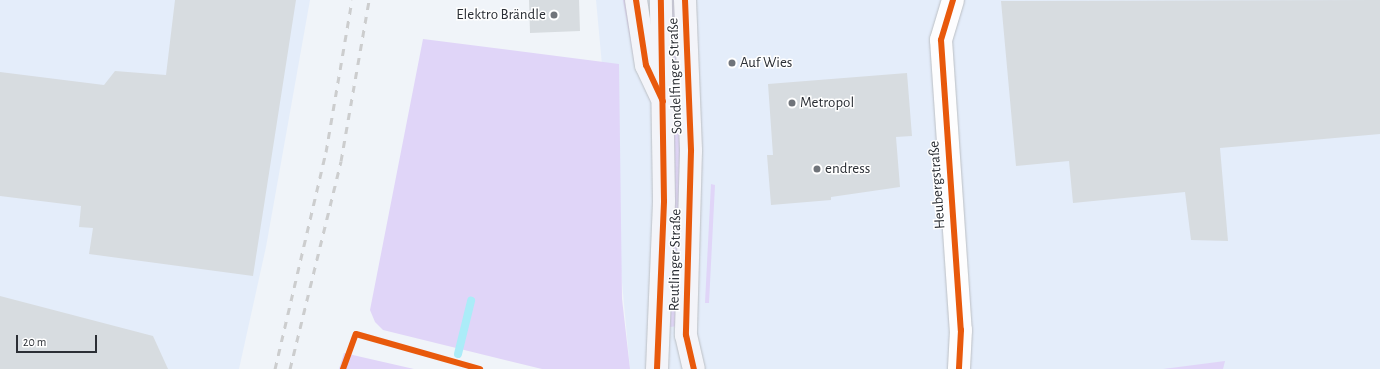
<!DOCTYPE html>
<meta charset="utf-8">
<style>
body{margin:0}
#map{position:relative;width:1380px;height:369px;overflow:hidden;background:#f0f4f9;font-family:"Alegreya Sans",sans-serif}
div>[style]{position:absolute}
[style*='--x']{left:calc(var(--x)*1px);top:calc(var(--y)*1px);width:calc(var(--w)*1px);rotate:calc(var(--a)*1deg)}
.built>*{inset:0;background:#e4edfa}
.green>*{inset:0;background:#e0d5f8}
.stream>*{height:8px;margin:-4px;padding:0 4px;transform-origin:4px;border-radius:4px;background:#abecf8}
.building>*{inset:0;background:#d7dce0}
.roads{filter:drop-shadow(0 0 1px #bbbfc4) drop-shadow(0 0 1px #bbbfc4)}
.minor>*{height:22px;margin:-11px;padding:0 11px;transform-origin:11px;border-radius:11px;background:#fdfdfe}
.major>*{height:22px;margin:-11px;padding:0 11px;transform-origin:11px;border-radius:11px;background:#f3f4f9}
.rail>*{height:3px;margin-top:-1.5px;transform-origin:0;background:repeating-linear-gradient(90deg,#cccdce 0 7px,transparent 0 14px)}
.cycleway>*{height:6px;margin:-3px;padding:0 3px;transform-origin:3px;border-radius:3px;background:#e8590c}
.dots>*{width:11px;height:11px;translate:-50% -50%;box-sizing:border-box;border:2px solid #fff;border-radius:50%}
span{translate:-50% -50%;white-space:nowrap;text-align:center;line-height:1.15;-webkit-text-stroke:3px #fff;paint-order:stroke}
.poi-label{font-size:15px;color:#2b2f35}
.right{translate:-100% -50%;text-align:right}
.left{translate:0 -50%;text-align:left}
.street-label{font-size:15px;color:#2b2f35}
.scale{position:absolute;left:16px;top:335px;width:81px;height:18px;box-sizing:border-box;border:2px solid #2b2f35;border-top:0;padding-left:5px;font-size:12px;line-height:14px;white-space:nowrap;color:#2b2f35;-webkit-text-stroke:3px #fff;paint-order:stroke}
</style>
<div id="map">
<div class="built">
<div style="clip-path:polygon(0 0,310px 0,266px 247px,239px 369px,0 369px)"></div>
<div style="clip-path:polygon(596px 0,1380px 0,1380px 369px,630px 369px)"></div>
</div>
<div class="green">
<div style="clip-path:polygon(623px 0,629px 0,636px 61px,634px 61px)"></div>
<div style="clip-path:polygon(668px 0,677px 0,683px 102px,680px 326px,669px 327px)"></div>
<div style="clip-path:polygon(423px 39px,619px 64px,622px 299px,630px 369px,542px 369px,383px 330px,375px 322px,370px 310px)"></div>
<div style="clip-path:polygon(711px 184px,715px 185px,709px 303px,705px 303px)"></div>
<div style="clip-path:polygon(344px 353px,414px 369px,339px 369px)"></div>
<div style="clip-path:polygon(1225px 361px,1223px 369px,1163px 369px)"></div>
</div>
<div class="stream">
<div style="--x:458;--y:354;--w:55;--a:-76.2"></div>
</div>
<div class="building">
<div style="clip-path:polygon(175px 0,296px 0,253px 276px,89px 254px,93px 228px,79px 227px,81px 206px,0 196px,0 72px,104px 85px,115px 71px,166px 75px)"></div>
<div style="clip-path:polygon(529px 0,579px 0,580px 31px,530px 33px)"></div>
<div style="clip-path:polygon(1380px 0,1380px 134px,1220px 148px,1228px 241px,1191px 240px,1185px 192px,1073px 203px,1069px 161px,1016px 166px,1001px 1px)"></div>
<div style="clip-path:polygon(907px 73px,912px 136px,896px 137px,900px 187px,831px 197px,831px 200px,771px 205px,767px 155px,773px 155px,768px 84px)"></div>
<div style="clip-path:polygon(0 296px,153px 336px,168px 369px,0 369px)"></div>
</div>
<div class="roads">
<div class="minor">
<div style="--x:953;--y:0;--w:42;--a:106.7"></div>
<div style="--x:941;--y:40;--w:291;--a:86.1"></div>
<div style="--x:961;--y:330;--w:39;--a:93"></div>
</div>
<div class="major">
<div style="--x:636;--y:0;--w:66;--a:81.3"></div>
<div style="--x:646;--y:65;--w:35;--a:65"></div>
<div style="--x:685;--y:0;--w:151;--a:87.7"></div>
<div style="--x:691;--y:151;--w:184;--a:91.6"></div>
<div style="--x:686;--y:335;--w:35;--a:77"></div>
<div style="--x:657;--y:369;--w:168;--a:-87.6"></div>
<div style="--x:664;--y:201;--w:201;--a:-90.9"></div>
</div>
</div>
<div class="rail">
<div style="--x:275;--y:369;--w:223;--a:-76.8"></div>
<div style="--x:326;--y:152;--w:154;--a:-80.3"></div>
<div style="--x:290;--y:369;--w:214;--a:-76.2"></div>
<div style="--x:341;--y:161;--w:163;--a:-80.1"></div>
</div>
<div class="cycleway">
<div style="--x:636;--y:0;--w:66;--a:81.3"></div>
<div style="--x:646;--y:65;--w:40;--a:65"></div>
<div style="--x:685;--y:0;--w:151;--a:87.7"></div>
<div style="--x:691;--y:151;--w:184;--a:91.6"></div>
<div style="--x:686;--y:335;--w:35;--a:77"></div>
<div style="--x:953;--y:0;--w:42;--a:106.7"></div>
<div style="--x:941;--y:40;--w:291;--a:86.1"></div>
<div style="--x:961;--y:330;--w:39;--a:93"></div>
<div style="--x:343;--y:369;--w:37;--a:-70"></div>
<div style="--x:356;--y:334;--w:129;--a:15.8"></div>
<div style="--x:657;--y:369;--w:168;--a:-87.6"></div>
<div style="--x:664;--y:201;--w:201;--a:-90.9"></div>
</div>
<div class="dots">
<div style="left:554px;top:15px;background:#70747a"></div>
<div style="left:732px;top:63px;background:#70747a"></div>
<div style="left:792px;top:103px;background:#70747a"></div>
<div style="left:817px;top:169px;background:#70747a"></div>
</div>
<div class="poi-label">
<span class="right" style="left:546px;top:15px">Elektro Brändle</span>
<span class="left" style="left:740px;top:63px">Auf Wies</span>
<span class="left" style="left:800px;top:103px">Metropol</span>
<span class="left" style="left:825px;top:169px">endress</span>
</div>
<div class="street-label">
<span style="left:675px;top:76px;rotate:-92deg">Sondelfinger Straße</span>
<span style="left:937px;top:185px;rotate:-94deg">Heubergstraße</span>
<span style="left:675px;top:260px;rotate:-89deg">Reutlinger Straße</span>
</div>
<div class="scale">20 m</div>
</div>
